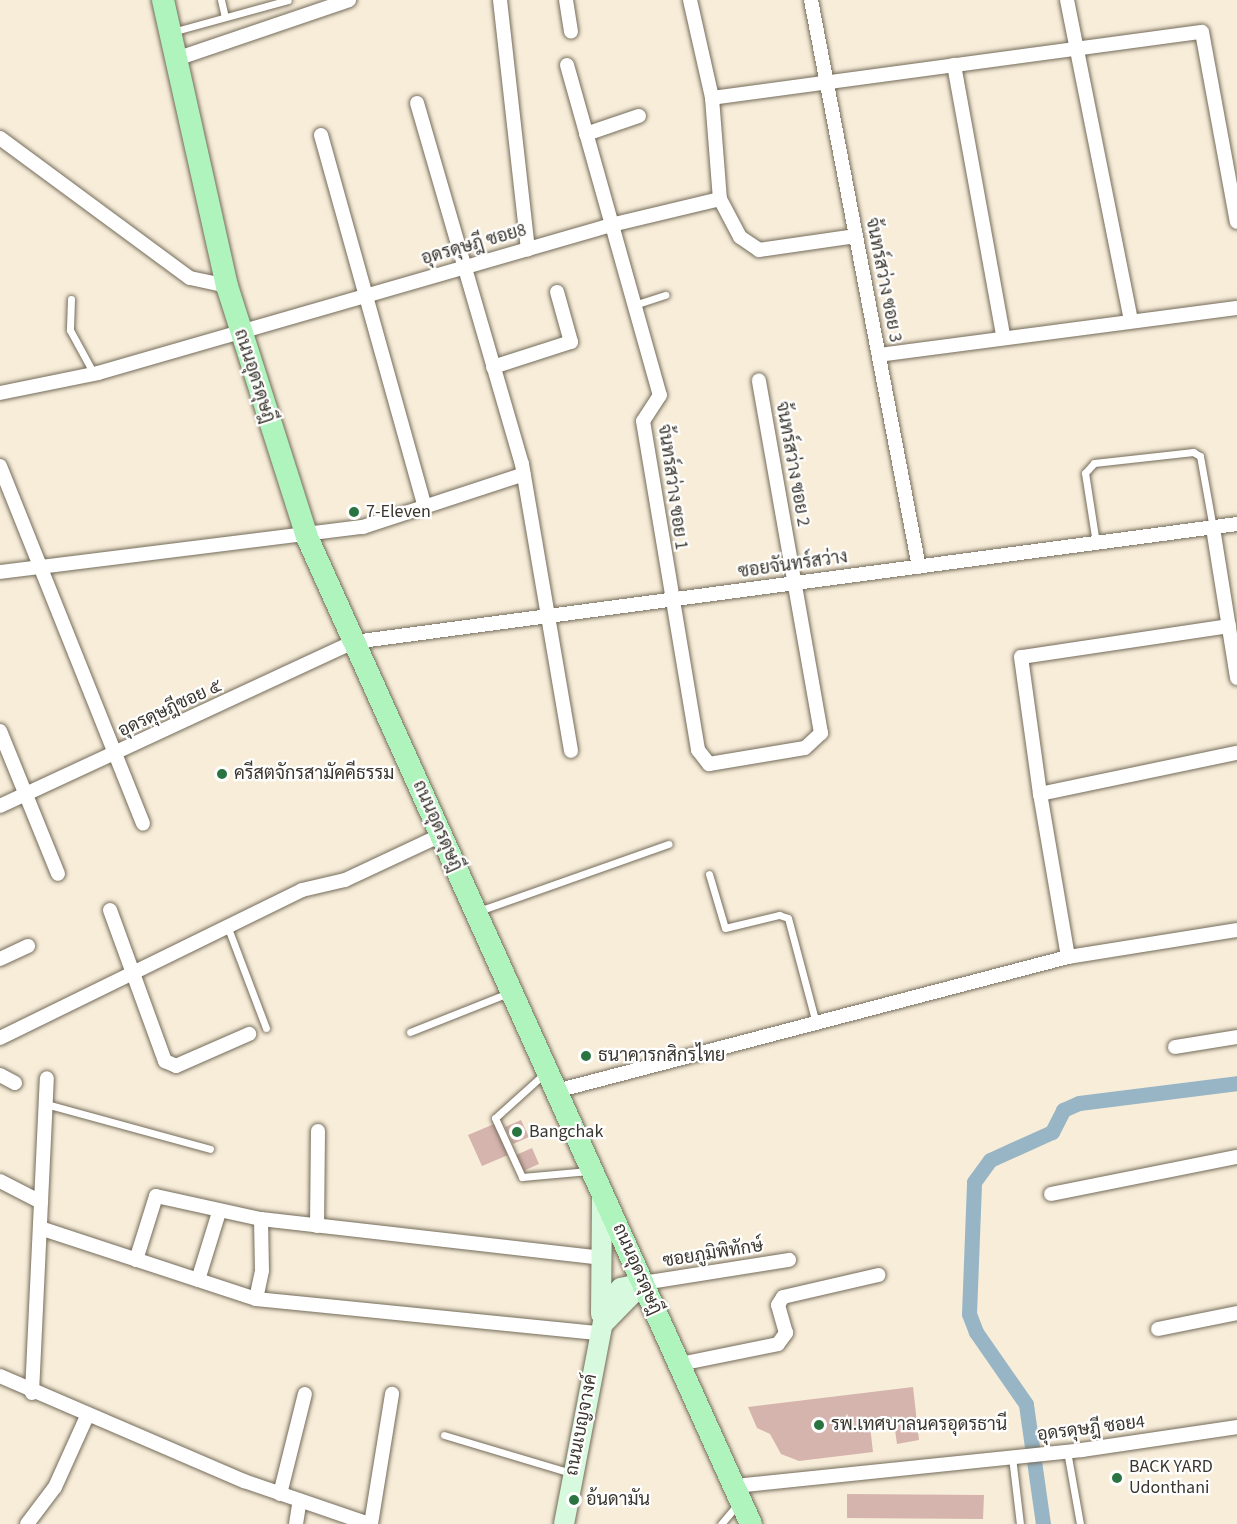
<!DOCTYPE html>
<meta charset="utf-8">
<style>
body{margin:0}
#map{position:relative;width:1237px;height:1524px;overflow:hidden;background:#f7edd9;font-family:"Source Sans 3",Sarabun,sans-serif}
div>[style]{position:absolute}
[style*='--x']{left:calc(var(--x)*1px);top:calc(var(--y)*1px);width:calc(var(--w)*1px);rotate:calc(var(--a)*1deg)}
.canal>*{height:15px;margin:-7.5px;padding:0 7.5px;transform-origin:7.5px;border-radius:7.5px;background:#97b5c5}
.building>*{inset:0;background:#d5b4ae}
.roads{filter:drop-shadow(0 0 2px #746b5a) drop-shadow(0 0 2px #746b5a)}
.lane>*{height:7px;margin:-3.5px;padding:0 3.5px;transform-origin:3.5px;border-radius:3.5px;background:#fff}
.street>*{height:14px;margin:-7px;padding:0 7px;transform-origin:7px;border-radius:7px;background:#fff}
.secondary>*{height:20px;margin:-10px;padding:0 10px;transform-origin:10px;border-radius:10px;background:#d7f9de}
.primary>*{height:22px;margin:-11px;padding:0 11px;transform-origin:11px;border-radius:11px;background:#aff3bd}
.dots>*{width:16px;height:16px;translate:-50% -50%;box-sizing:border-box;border:3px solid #fff;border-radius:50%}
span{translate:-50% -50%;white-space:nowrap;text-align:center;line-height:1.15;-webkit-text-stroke:4.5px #fff;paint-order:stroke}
.street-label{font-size:18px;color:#3a362e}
.poi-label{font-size:18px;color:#3a362e}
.left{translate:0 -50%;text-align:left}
</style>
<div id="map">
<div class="canal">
<div style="--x:1043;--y:1524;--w:121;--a:-98.1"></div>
<div style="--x:1026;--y:1404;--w:88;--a:-124.8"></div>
<div style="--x:976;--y:1332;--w:19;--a:-111"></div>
<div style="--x:969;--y:1314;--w:132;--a:-87.8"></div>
<div style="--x:974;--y:1182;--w:27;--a:-54"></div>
<div style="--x:990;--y:1160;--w:68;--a:-24.3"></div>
<div style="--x:1052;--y:1132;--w:25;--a:-63"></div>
<div style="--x:1063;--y:1110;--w:17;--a:-24"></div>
<div style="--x:1079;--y:1103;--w:159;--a:-7.2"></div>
</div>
<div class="building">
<div style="clip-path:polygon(521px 1120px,529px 1137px,513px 1144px,505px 1127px)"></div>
<div style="clip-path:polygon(494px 1124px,508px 1155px,482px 1166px,468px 1135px)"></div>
<div style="clip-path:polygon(532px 1148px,539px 1164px,523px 1171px,516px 1155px)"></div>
<div style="clip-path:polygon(913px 1387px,919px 1440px,897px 1444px,894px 1423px,870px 1426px,873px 1452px,799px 1461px,781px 1454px,770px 1434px,757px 1428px,748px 1407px)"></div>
<div style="clip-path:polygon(847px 1494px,984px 1495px,983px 1519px,847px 1518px)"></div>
</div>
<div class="roads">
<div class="lane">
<div style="--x:221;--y:0;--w:17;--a:77"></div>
<div style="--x:172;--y:32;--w:120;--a:-15.4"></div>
<div style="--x:71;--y:299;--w:31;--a:92"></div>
<div style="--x:70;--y:330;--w:50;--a:61.4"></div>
<div style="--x:634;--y:305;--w:33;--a:-18"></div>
<div style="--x:1096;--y:543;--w:71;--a:-98.9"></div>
<div style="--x:1085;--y:473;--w:13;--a:-48"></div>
<div style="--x:1094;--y:463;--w:100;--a:-6.3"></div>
<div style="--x:1193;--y:452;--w:8;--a:30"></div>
<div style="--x:1200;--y:456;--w:73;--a:79.8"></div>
<div style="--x:709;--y:874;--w:56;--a:73.5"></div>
<div style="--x:725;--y:928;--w:56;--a:-13.5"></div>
<div style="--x:779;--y:915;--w:9;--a:18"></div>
<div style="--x:788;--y:918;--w:109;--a:75.1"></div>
<div style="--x:479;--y:911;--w:201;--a:-19.5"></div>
<div style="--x:228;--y:928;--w:107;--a:69.2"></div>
<div style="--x:410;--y:1032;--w:105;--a:-21.7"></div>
<div style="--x:545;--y:1073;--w:67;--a:138"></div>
<div style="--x:495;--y:1118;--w:65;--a:65.4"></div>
<div style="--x:522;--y:1177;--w:67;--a:-5.1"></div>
<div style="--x:46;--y:1104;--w:170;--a:15.3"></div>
<div style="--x:444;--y:1435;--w:133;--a:16.7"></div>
<div style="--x:1067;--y:1451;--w:74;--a:79.9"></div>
<div style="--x:1012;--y:1457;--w:67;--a:83.2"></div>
<div style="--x:721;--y:1524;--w:25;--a:-50"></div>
</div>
<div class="street">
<div style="--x:500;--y:0;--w:251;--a:83.6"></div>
<div style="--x:566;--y:0;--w:32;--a:81"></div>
<div style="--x:690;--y:0;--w:100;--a:77.3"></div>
<div style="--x:712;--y:98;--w:101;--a:85.5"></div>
<div style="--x:720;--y:199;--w:43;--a:62.2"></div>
<div style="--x:740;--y:237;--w:23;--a:34"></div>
<div style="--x:759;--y:250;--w:98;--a:-8.2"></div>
<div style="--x:811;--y:0;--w:577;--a:79.22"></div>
<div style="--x:1067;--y:0;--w:326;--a:78.7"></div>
<div style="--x:176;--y:59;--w:183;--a:-18.8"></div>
<div style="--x:567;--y:65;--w:343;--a:74.3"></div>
<div style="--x:660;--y:395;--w:31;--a:123"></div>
<div style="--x:643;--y:421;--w:334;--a:80.5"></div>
<div style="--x:698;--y:750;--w:18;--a:52"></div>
<div style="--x:709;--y:764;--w:97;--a:-9.5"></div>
<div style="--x:805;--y:748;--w:22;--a:-43"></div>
<div style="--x:821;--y:733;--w:358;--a:-100"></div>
<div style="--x:954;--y:65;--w:274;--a:79.7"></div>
<div style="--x:712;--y:98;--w:494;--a:-7.7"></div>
<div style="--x:1202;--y:32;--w:193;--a:79.6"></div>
<div style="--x:417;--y:103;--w:376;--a:73.8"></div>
<div style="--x:522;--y:464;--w:291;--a:80.3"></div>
<div style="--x:586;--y:134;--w:56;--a:-18.8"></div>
<div style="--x:321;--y:135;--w:386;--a:74.4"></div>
<div style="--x:0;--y:138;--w:236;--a:36.4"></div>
<div style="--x:190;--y:278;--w:38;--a:12"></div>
<div style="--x:879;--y:355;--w:361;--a:-7.5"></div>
<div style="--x:493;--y:367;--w:82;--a:-17.8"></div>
<div style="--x:571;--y:342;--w:52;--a:-105.6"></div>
<div style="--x:0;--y:393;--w:100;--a:-11.5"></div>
<div style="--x:98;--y:373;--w:534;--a:-16.09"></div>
<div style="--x:611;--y:225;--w:112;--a:-13.4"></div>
<div style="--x:0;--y:466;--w:385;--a:68.2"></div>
<div style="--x:1213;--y:528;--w:152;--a:80.9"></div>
<div style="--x:0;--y:572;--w:366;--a:-7.1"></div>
<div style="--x:363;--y:527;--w:169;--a:-18.2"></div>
<div style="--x:1229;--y:626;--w:210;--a:171.5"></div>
<div style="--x:1021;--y:657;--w:138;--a:82.1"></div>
<div style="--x:1040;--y:794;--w:201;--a:-11.8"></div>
<div style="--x:0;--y:731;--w:154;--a:67.9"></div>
<div style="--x:0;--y:806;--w:390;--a:-24.9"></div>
<div style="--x:354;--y:642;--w:891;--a:-7.61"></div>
<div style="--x:110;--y:910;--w:161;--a:70"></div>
<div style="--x:165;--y:1061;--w:12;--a:24"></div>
<div style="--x:176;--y:1066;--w:80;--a:-23.7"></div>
<div style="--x:1068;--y:957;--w:171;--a:-9.1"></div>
<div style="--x:0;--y:959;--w:31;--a:-25"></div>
<div style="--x:0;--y:1038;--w:336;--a:-26.1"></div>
<div style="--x:302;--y:890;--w:44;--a:-13.1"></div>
<div style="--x:345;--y:880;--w:106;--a:-25.1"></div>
<div style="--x:1175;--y:1047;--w:63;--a:-9.2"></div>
<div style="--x:0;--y:1075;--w:17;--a:28"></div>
<div style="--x:556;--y:1091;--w:529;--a:-14.67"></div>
<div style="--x:1068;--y:957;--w:165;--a:-99.7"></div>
<div style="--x:0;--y:1181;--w:46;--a:27.1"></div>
<div style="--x:1051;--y:1194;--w:190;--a:-11.3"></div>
<div style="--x:317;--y:1226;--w:95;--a:-89.4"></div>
<div style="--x:40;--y:1228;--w:227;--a:18.2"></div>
<div style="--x:256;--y:1299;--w:345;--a:5.7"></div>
<div style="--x:136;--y:1260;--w:67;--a:-72.6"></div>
<div style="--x:156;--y:1196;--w:107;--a:12.4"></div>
<div style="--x:261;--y:1219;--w:344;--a:6.5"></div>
<div style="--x:198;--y:1280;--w:71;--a:-72.8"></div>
<div style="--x:643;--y:1283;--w:148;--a:-9"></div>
<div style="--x:256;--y:1299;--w:29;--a:-78"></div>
<div style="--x:262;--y:1271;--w:52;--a:-91.1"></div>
<div style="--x:1158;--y:1329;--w:81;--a:-11.4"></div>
<div style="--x:680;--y:1364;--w:100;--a:-11.5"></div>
<div style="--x:778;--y:1344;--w:14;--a:-54"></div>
<div style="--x:786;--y:1333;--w:29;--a:-106"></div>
<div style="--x:778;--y:1305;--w:9;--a:-58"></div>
<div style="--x:783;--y:1297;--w:98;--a:-13"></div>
<div style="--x:0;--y:1376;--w:266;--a:23.3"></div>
<div style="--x:244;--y:1481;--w:132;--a:19"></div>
<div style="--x:32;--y:1393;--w:315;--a:-87.3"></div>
<div style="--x:735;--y:1486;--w:349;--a:-5.9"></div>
<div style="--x:1082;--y:1450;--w:157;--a:-8.4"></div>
<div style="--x:280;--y:1494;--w:103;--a:-76"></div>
<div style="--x:27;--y:1524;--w:46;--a:-52.9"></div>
<div style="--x:55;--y:1487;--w:78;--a:-65.7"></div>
<div style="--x:296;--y:1524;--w:24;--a:-81"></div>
<div style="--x:371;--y:1524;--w:132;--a:-80.8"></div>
</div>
<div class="secondary">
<div style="--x:601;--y:1314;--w:121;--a:-89.5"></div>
<div style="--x:603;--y:1324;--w:57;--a:-45.7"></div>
<div style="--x:564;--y:1524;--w:223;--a:-79.1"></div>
<div style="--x:606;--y:1305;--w:23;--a:-49"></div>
<div style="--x:621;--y:1288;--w:23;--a:-13"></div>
</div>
<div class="primary">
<div style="--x:163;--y:0;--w:293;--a:77.4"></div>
<div style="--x:227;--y:286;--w:263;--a:72.3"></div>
<div style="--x:307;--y:537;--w:1082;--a:65.78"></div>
</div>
</div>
<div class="dots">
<div style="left:354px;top:512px;background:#2a7442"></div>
<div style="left:222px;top:774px;background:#2a7442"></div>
<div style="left:586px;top:1056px;background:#2a7442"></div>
<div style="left:517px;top:1132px;background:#2a7442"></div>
<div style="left:819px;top:1425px;background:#2a7442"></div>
<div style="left:1117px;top:1478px;background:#2a7442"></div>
<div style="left:574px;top:1500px;background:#2a7442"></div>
</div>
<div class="street-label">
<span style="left:474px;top:245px;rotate:-16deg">อุดรดุษฎี ซอย8</span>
<span style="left:883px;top:280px;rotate:79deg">จ้นทร์สว่าง ซอย 3</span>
<span style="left:254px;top:376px;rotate:72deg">ถนนอุดรดุษฎี</span>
<span style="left:792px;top:464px;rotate:80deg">จ้นทร์สว่าง ซอย 2</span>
<span style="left:672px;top:487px;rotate:82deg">จ้นทร์สว่าง ซอย 1</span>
<span style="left:793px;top:565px;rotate:-8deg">ซอยจันทร์สว่าง</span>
<span style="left:170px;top:709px;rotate:-25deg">อุดรดุษฎีซอย ๕</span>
<span style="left:437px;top:826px;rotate:66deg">ถนนอุดรดุษฎี</span>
<span style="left:713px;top:1254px;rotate:-9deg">ซอยภูมิพิทักษ์</span>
<span style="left:637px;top:1269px;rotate:66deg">ถนนอุดรดุษฎี</span>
<span style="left:582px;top:1425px;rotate:-79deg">ถนนเบญจางค์</span>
<span style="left:1091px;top:1429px;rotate:-7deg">อุดรดุษฎี ซอย4</span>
</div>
<div class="poi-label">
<span class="left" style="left:366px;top:512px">7-Eleven</span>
<span class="left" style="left:234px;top:774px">ครีสตจักรสามัคคีธรรม</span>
<span class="left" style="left:598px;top:1056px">ธนาคารกสิกรไทย</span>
<span class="left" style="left:529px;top:1132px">Bangchak</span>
<span class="left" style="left:831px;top:1425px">รพ.เทศบาลนครอุดรธานี</span>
<span class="left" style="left:1129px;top:1478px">BACK YARD<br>Udonthani</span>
<span class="left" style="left:586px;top:1500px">อ้นดามัน</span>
</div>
</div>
